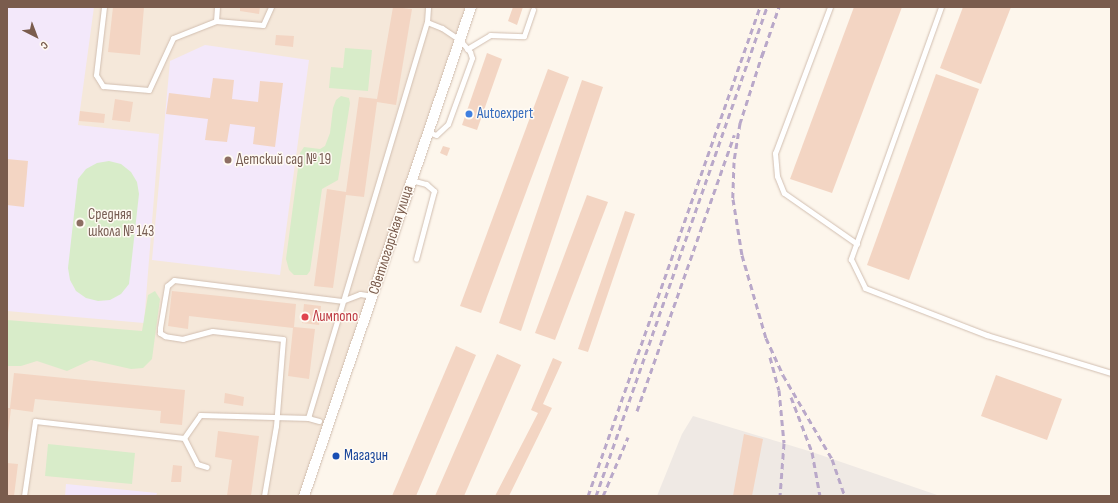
<!DOCTYPE html>
<meta charset="utf-8">
<style>
body{margin:0}
#map{position:relative;width:1118px;height:503px;overflow:hidden;background:#fdf6ec;font-family:"Sofia Sans Condensed",sans-serif}
div>[style]{position:absolute}
[style*='--x']{left:calc(var(--x)*1px);top:calc(var(--y)*1px);width:calc(var(--w)*1px);rotate:calc(var(--a)*1deg)}
.residential>*{inset:0;background:#f5e8da}
.industrial>*{inset:0;background:#efe9e4}
.education>*{inset:0;background:#f3e8fa}
.green>*{inset:0;background:#d8ecc9}
.building>*{inset:0;background:#f3d5c3}
.roads{filter:drop-shadow(0 0 1px #d1beb0) drop-shadow(0 0 1px #d1beb0)}
.service>*{height:5px;margin:-2.5px;padding:0 2.5px;transform-origin:2.5px;border-radius:2.5px;background:#fff}
.minor>*{height:10px;margin:-5px;padding:0 5px;transform-origin:5px;border-radius:5px;background:#fff}
.rail>*{height:3px;margin-top:-1.5px;transform-origin:0;background:repeating-linear-gradient(90deg,#b9a8c9 0 6px,transparent 0 10px)}
.dots>*{width:11px;height:11px;translate:-50% -50%;box-sizing:border-box;border:2px solid #fffaf3;border-radius:50%}
span{translate:-50% -50%;white-space:nowrap;text-align:center;line-height:1.15;-webkit-text-stroke:3px #fffaf3;paint-order:stroke}
.shop-label{font-size:15px;color:#366cbe}
.left{translate:0 -50%;text-align:left}
.education-label{font-size:15px;color:#785e54}
.street-label{font-size:15px;color:#7a5c4d}
.health-label{font-size:15px;color:#be3a42}
.transit-label{font-size:15px;color:#164399}
.frame{position:absolute;inset:0;border:8px solid #7a5c4d;pointer-events:none}
.north{position:absolute;left:16px;top:16px;width:40px;height:40px;-webkit-text-stroke:3px #fffaf3;paint-order:stroke;rotate:138deg;font-size:11px;font-weight:700;line-height:16px;text-align:center;color:#7a5c4d}
.north::after{content:'';display:block;margin:auto;width:14px;height:18px;background:#7a5c4d;clip-path:polygon(50% 0,100% 100%,50% 72%,0 100%)}
</style>
<div id="map">
<div class="residential">
<div style="clip-path:polygon(7px 7px,471px 7px,304px 496px,7px 496px)"></div>
</div>
<div class="industrial">
<div style="clip-path:polygon(693px 416px,812px 452px,940px 496px,657px 496px,682px 434px)"></div>
</div>
<div class="education">
<div style="clip-path:polygon(7px 7px,94px 7px,78px 125px,159px 134px,144px 323px,7px 311px)"></div>
<div style="clip-path:polygon(205px 45px,309px 60px,280px 275px,152px 260px,170px 61px)"></div>
<div style="clip-path:polygon(66px 484px,157px 493px,156px 496px,65px 496px)"></div>
</div>
<div class="green">
<div style="clip-path:polygon(345px 48px,372px 50px,368px 91px,329px 88px,331px 67px,343px 68px)"></div>
<div style="clip-path:polygon(341px 96px,349px 98px,350px 103px,338px 180px,322px 189px,310px 271px,307px 275px,294px 275px,289px 270px,286px 259px,300px 153px,304px 147px,320px 149px,325px 146px,330px 133px,333px 108px,336px 100px)"></div>
<div style="clip-path:polygon(109px 161px,121px 164px,131px 172px,137px 182px,139px 194px,129px 284px,121px 294px,110px 300px,98px 301px,86px 298px,76px 291px,70px 280px,68px 268px,78px 179px,86px 169px,97px 163px)"></div>
<div style="clip-path:polygon(155px 291px,160px 299px,152px 359px,143px 368px,131px 369px,91px 360px,67px 371px,37px 361px,21px 366px,7px 366px,7px 320px,142px 331px,148px 295px)"></div>
<div style="clip-path:polygon(48px 444px,135px 453px,132px 484px,45px 476px)"></div>
</div>
<div class="building">
<div style="clip-path:polygon(113px 7px,144px 7px,140px 55px,108px 52px)"></div>
<div style="clip-path:polygon(240px 7px,260px 7px,259px 14px,240px 11px)"></div>
<div style="clip-path:polygon(393px 7px,412px 9px,396px 105px,377px 102px,364px 197px,346px 195px,333px 288px,314px 286px,327px 189px,346px 192px,359px 97px,377px 99px)"></div>
<div style="clip-path:polygon(513px 7px,523px 7px,517px 25px,508px 21px)"></div>
<div style="clip-path:polygon(854px 7px,902px 7px,832px 193px,790px 179px)"></div>
<div style="clip-path:polygon(963px 7px,1011px 7px,981px 84px,940px 68px)"></div>
<div style="clip-path:polygon(276px 35px,294px 36px,293px 47px,275px 45px)"></div>
<div style="clip-path:polygon(487px 53px,502px 59px,477px 130px,462px 125px)"></div>
<div style="clip-path:polygon(548px 69px,569px 77px,481px 313px,460px 306px)"></div>
<div style="clip-path:polygon(936px 74px,979px 89px,909px 280px,867px 265px)"></div>
<div style="clip-path:polygon(213px 78px,234px 80px,232px 99px,258px 102px,260px 81px,283px 83px,275px 147px,253px 144px,255px 127px,230px 124px,227px 142px,205px 140px,208px 119px,166px 114px,169px 93px,210px 98px)"></div>
<div style="clip-path:polygon(582px 80px,603px 87px,521px 331px,499px 323px)"></div>
<div style="clip-path:polygon(115px 99px,133px 102px,130px 122px,112px 120px)"></div>
<div style="clip-path:polygon(80px 111px,105px 114px,104px 123px,79px 121px)"></div>
<div style="clip-path:polygon(443px 146px,450px 148px,447px 156px,440px 153px)"></div>
<div style="clip-path:polygon(7px 159px,28px 161px,24px 207px,7px 205px)"></div>
<div style="clip-path:polygon(587px 195px,608px 202px,555px 340px,535px 333px)"></div>
<div style="clip-path:polygon(625px 211px,635px 214px,588px 352px,578px 349px)"></div>
<div style="clip-path:polygon(172px 291px,296px 304px,294px 327px,315px 329px,309px 379px,288px 376px,293px 328px,189px 316px,188px 329px,168px 326px)"></div>
<div style="clip-path:polygon(304px 304px,321px 306px,319px 325px,302px 323px)"></div>
<div style="clip-path:polygon(456px 346px,476px 355px,416px 496px,392px 496px)"></div>
<div style="clip-path:polygon(497px 354px,521px 365px,464px 496px,435px 496px)"></div>
<div style="clip-path:polygon(553px 358px,562px 362px,543px 404px,552px 408px,509px 496px,495px 496px,538px 413px,531px 410px)"></div>
<div style="clip-path:polygon(14px 373px,185px 390px,182px 425px,160px 423px,161px 411px,35px 399px,33px 412px,11px 409px,7px 441px,7px 408px,10px 408px)"></div>
<div style="clip-path:polygon(996px 375px,1062px 399px,1047px 440px,981px 416px)"></div>
<div style="clip-path:polygon(225px 393px,244px 397px,243px 406px,224px 403px)"></div>
<div style="clip-path:polygon(218px 431px,259px 436px,251px 496px,227px 496px,232px 460px,215px 457px)"></div>
<div style="clip-path:polygon(744px 434px,763px 439px,752px 496px,733px 496px)"></div>
<div style="clip-path:polygon(7px 463px,18px 464px,14px 496px,7px 496px)"></div>
<div style="clip-path:polygon(173px 465px,182px 466px,181px 482px,171px 482px)"></div>
</div>
<div class="roads">
<div class="service">
<div style="--x:104;--y:7;--w:68;--a:96.7"></div>
<div style="--x:96;--y:75;--w:13;--a:58"></div>
<div style="--x:103;--y:86;--w:46;--a:5"></div>
<div style="--x:149;--y:90;--w:57;--a:-65.2"></div>
<div style="--x:173;--y:38;--w:46;--a:-21.6"></div>
<div style="--x:217;--y:7;--w:14;--a:94"></div>
<div style="--x:216;--y:21;--w:47;--a:4.9"></div>
<div style="--x:263;--y:25;--w:20;--a:-66"></div>
<div style="--x:830;--y:7;--w:156;--a:110.6"></div>
<div style="--x:775;--y:153;--w:23;--a:85"></div>
<div style="--x:777;--y:176;--w:18;--a:68"></div>
<div style="--x:784;--y:193;--w:89;--a:34.9"></div>
<div style="--x:941;--y:7;--w:268;--a:109.7"></div>
<div style="--x:851;--y:259;--w:32;--a:64"></div>
<div style="--x:865;--y:288;--w:131;--a:21.1"></div>
<div style="--x:987;--y:335;--w:130;--a:17"></div>
<div style="--x:427;--y:22;--w:16;--a:22"></div>
<div style="--x:442;--y:28;--w:22;--a:34"></div>
<div style="--x:460;--y:40;--w:16;--a:50"></div>
<div style="--x:470;--y:52;--w:6;--a:72"></div>
<div style="--x:472;--y:58;--w:70;--a:110"></div>
<div style="--x:448;--y:124;--w:16;--a:137"></div>
<div style="--x:436;--y:135;--w:9;--a:-159"></div>
<div style="--x:467;--y:49;--w:27;--a:-31"></div>
<div style="--x:490;--y:35;--w:34;--a:2"></div>
<div style="--x:524;--y:36;--w:28;--a:-71"></div>
<div style="--x:411;--y:180;--w:16;--a:15"></div>
<div style="--x:426;--y:184;--w:11;--a:41"></div>
<div style="--x:434;--y:191;--w:70;--a:104.8"></div>
<div style="--x:319;--y:421;--w:11;--a:-165"></div>
<div style="--x:308;--y:418;--w:413;--a:-73.3"></div>
<div style="--x:427;--y:22;--w:15;--a:-86"></div>
<div style="--x:184;--y:438;--w:29;--a:63"></div>
<div style="--x:197;--y:464;--w:10;--a:17"></div>
<div style="--x:24;--y:496;--w:76;--a:-81.7"></div>
<div style="--x:35;--y:421;--w:150;--a:6.5"></div>
<div style="--x:184;--y:438;--w:28;--a:-55"></div>
<div style="--x:200;--y:415;--w:110;--a:1.6"></div>
<div style="--x:264;--y:496;--w:71;--a:-80.3"></div>
<div style="--x:276;--y:426;--w:87;--a:-85.4"></div>
<div style="--x:283;--y:339;--w:71;--a:-173.6"></div>
<div style="--x:212;--y:331;--w:30;--a:165"></div>
<div style="--x:183;--y:339;--w:18;--a:-171"></div>
<div style="--x:165;--y:336;--w:6;--a:-149"></div>
<div style="--x:160;--y:333;--w:5;--a:-90"></div>
<div style="--x:160;--y:328;--w:43;--a:-80.5"></div>
<div style="--x:167;--y:286;--w:9;--a:-41"></div>
<div style="--x:174;--y:280;--w:169;--a:7.1"></div>
<div style="--x:342;--y:301;--w:19;--a:-21"></div>
<div style="--x:360;--y:294;--w:13;--a:9"></div>
</div>
<div class="minor">
<div style="--x:304;--y:496;--w:517;--a:-71.14"></div>
</div>
</div>
<div class="rail">
<div style="--x:763;--y:52;--w:75;--a:107.9"></div>
<div style="--x:740;--y:123;--w:39;--a:99"></div>
<div style="--x:734;--y:162;--w:37;--a:92"></div>
<div style="--x:733;--y:199;--w:57;--a:80.9"></div>
<div style="--x:742;--y:255;--w:86;--a:73.9"></div>
<div style="--x:766;--y:338;--w:41;--a:65.3"></div>
<div style="--x:783;--y:375;--w:97;--a:59.7"></div>
<div style="--x:832;--y:459;--w:39;--a:71"></div>
<div style="--x:762;--y:56;--w:52;--a:-70.9"></div>
<div style="--x:770;--y:357;--w:34;--a:75"></div>
<div style="--x:779;--y:390;--w:53;--a:84.6"></div>
<div style="--x:784;--y:443;--w:53;--a:94.3"></div>
<div style="--x:791;--y:397;--w:59;--a:69.1"></div>
<div style="--x:812;--y:452;--w:45;--a:79.7"></div>
<div style="--x:637;--y:411;--w:293;--a:-70.6"></div>
<div style="--x:588;--y:496;--w:518;--a:-70.62"></div>
<div style="--x:596;--y:496;--w:518;--a:-70.73"></div>
<div style="--x:603;--y:496;--w:64;--a:-67"></div>
</div>
<div class="dots">
<div style="left:469px;top:114px;background:#3f7fe0"></div>
<div style="left:228px;top:160px;background:#8d6e63"></div>
<div style="left:80px;top:223px;background:#8d6e63"></div>
<div style="left:305px;top:317px;background:#e0444e"></div>
<div style="left:336px;top:456px;background:#1a4fb4"></div>
</div>
<div class="shop-label">
<span class="left" style="left:477px;top:114px">Autoexpert</span>
</div>
<div class="education-label">
<span class="left" style="left:236px;top:160px">Детский сад № 19</span>
<span class="left" style="left:88px;top:223px">Средняя<br>школа № 143</span>
</div>
<div class="street-label">
<span style="left:391px;top:240px;rotate:-72deg">Светлогорская улица</span>
</div>
<div class="health-label">
<span class="left" style="left:313px;top:317px">Лимпопо</span>
</div>
<div class="transit-label">
<span class="left" style="left:344px;top:456px">Магазин</span>
</div>
<div class="frame"></div>
<div class="north">С</div>
</div>
